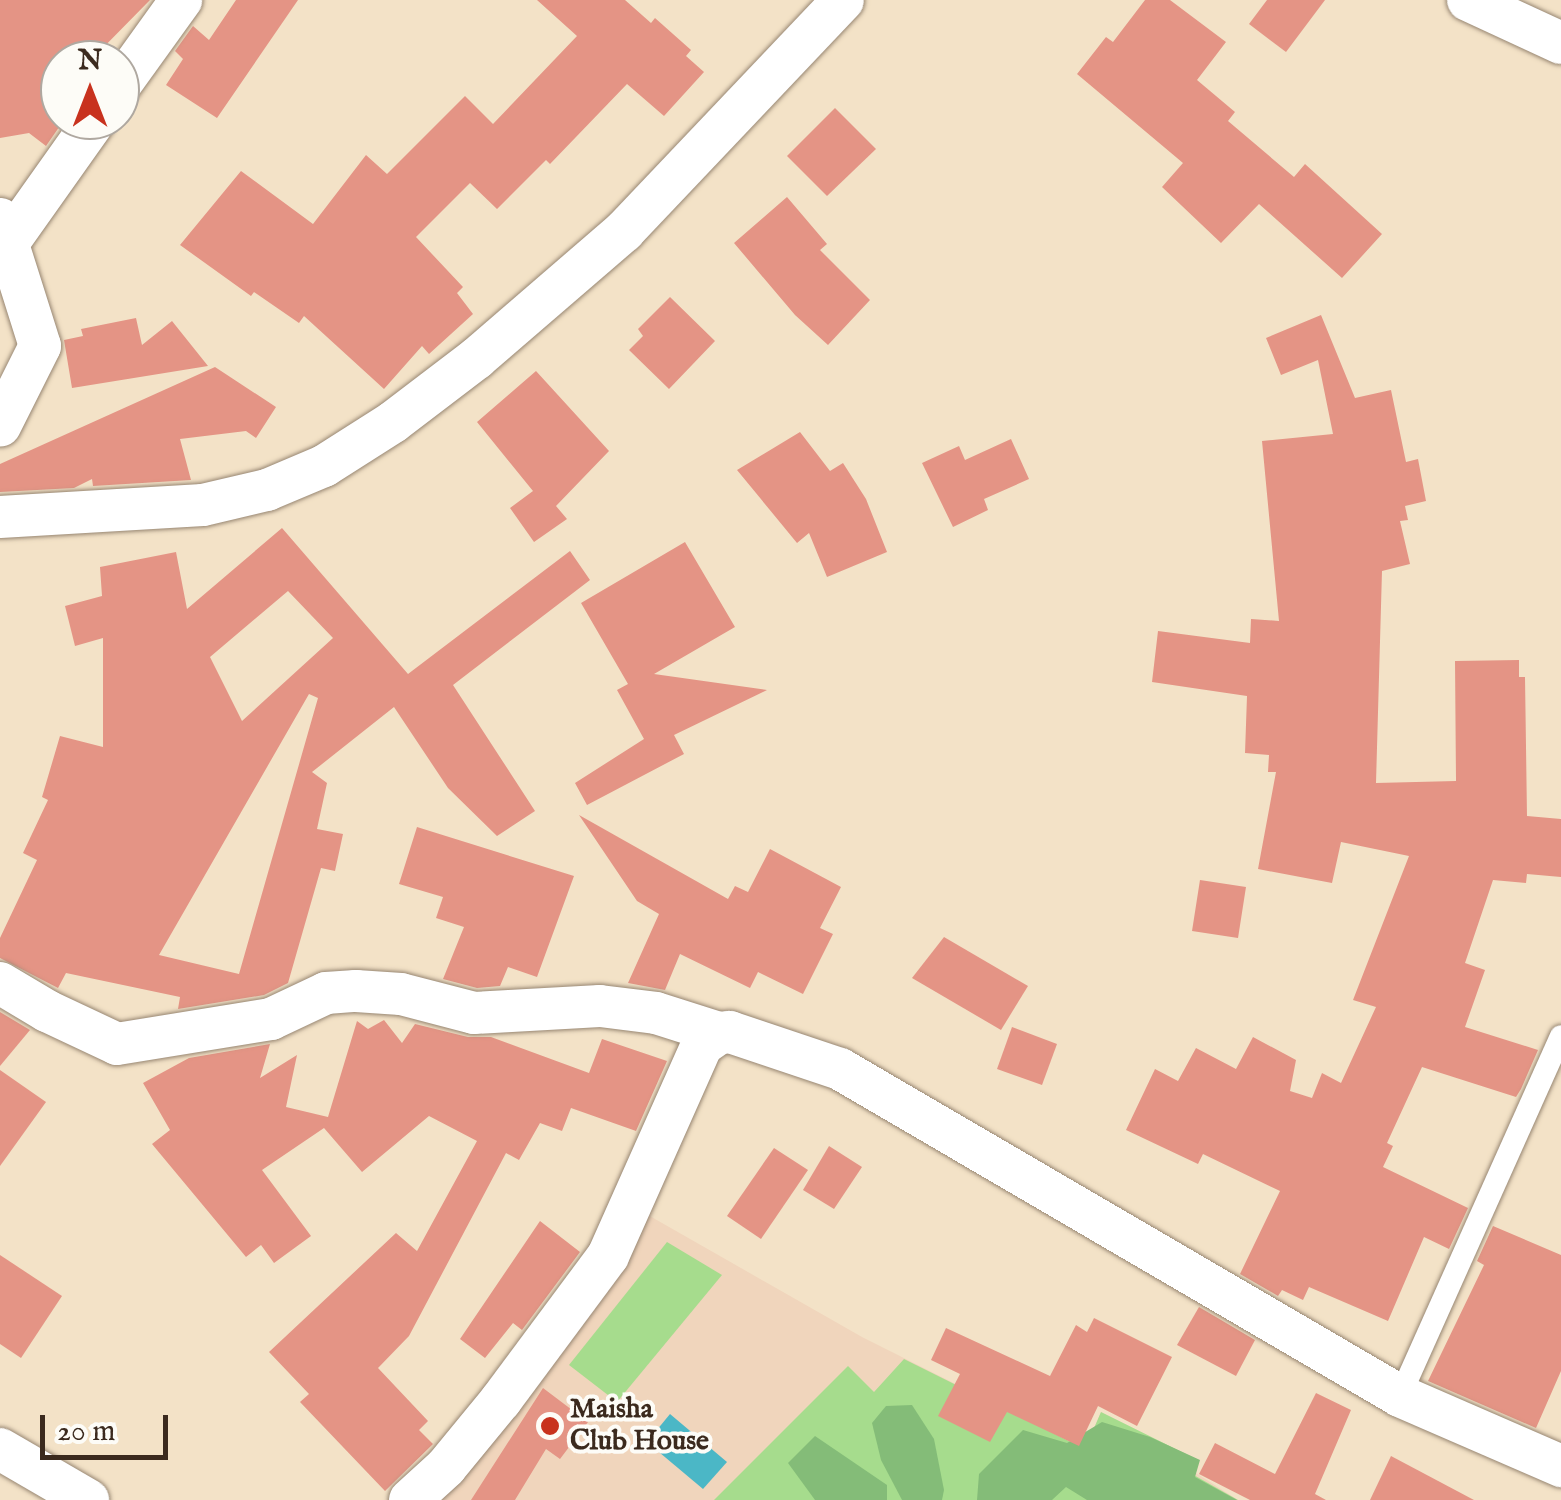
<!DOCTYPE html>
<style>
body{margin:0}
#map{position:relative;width:1561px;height:1500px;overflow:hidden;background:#f3e2c7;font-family:"IM FELL English",serif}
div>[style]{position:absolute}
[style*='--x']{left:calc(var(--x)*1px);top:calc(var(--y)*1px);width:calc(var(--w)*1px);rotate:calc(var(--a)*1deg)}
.built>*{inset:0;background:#f0d5bc}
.green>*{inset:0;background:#a6dc8d}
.forest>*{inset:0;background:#84bc78}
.water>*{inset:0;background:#4bb7c6}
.building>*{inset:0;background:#e49485}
.roads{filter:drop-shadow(0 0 2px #978672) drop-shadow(0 0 2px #978672)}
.lane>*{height:22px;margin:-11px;padding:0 11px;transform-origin:11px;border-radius:11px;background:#fff}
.street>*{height:42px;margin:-21px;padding:0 21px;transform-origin:21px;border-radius:21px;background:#fff}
.dots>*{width:28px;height:28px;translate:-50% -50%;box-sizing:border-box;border:5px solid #fdfcf7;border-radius:50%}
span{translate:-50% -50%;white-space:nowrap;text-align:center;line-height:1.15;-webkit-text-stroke:8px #fdfcf7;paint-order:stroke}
.poi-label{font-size:28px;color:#3b2a1e;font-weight:700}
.left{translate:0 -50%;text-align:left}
.north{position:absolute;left:40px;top:40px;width:100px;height:100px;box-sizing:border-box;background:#fdfcf7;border:2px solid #afa8a0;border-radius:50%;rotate:0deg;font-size:28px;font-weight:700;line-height:40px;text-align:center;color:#3b2a1e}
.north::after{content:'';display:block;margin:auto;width:35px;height:45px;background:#c8321e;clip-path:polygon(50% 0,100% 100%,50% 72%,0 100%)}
.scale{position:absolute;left:40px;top:1415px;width:128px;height:45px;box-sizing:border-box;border:5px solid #3b2a1e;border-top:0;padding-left:12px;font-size:30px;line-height:35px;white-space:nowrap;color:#3b2a1e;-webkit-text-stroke:8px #fdfcf7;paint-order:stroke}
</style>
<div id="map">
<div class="built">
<div style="clip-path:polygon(641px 1211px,862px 1337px,1085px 1449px,1101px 1412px,1238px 1500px,426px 1500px)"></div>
</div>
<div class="green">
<div style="clip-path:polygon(667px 1242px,722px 1275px,617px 1402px,569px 1365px)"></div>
<div style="clip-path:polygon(904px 1359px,1085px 1449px,1101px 1412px,1198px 1460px,1192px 1474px,1238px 1500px,714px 1500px,848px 1366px,874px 1392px)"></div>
</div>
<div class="forest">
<div style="clip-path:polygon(912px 1405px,934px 1439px,944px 1490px,942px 1500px,902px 1500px,881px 1460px,872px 1423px,886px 1406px)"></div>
<div style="clip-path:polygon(1102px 1422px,1150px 1437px,1200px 1460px,1195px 1477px,1237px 1500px,1087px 1500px,1066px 1487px,1052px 1500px,977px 1500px,979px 1474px,1023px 1430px,1067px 1443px)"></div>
<div style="clip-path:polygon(815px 1436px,887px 1485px,887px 1500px,815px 1500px,788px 1463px)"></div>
</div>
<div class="water">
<div style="clip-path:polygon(670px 1414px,727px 1462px,703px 1489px,647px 1442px)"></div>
</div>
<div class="building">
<div style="clip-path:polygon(0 0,150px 0,91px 60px,60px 60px,60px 120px,64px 120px,46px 146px,29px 133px,0 138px)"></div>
<div style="clip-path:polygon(236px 0,298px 0,217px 118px,166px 85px,183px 59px,175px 51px,193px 26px,209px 40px)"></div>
<div style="clip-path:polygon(537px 0,625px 0,651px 23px,655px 18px,691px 50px,686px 56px,704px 72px,664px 116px,627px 84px,550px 164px,546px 160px,497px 209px,470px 183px,416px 237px,463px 287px,457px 293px,473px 314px,429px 354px,422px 346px,384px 389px,304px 316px,299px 323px,254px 292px,251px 296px,180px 245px,241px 171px,313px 224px,366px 155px,387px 174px,465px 96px,493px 124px,577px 36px)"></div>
<div style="clip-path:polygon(1145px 0,1170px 0,1226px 42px,1197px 80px,1235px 112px,1228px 121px,1294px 177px,1305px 164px,1382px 234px,1342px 278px,1259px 204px,1221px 243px,1162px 187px,1183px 163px,1077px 74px,1106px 37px,1113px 42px)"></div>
<div style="clip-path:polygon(1267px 0,1325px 0,1286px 52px,1249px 24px)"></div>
<div style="clip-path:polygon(835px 108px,876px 149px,827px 196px,787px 156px)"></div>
<div style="clip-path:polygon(787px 197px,827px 244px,820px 250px,870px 300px,828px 345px,795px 315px,734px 243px)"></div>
<div style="clip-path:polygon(670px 297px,715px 341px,669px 389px,629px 350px,643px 336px,638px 329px)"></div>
<div style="clip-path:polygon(1321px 315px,1355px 398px,1391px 390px,1406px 462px,1418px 459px,1426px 501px,1405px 506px,1408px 520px,1400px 521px,1410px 564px,1382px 571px,1376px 783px,1456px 781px,1455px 661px,1519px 660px,1519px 677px,1525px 677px,1527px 816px,1561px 819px,1561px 877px,1527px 874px,1526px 883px,1493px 880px,1465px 963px,1485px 970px,1465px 1027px,1538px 1050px,1521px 1089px,1516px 1097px,1422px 1067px,1387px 1143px,1393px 1146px,1383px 1167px,1468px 1208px,1449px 1249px,1424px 1237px,1388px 1321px,1309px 1287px,1303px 1300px,1282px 1290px,1278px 1296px,1240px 1274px,1280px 1191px,1203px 1154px,1198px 1164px,1126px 1130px,1155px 1069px,1178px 1081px,1196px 1048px,1236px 1069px,1253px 1037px,1296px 1060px,1290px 1091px,1312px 1098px,1322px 1073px,1341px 1083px,1376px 1007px,1353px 1000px,1409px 856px,1341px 842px,1332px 883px,1258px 869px,1276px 772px,1268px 772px,1269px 755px,1245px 753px,1247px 696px,1152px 682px,1158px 631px,1250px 643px,1251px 619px,1279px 621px,1262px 441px,1333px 434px,1318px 360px,1281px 375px,1266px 338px)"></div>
<div style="clip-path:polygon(136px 318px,142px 345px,172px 321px,208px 366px,72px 388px,64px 340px,83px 336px,81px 329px)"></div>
<div style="clip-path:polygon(215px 367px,276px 407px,256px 438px,246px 431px,180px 439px,191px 480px,93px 486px,92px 479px,74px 488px,0 492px,0 464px)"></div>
<div style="clip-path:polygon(536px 371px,609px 451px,556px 506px,567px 519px,534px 542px,510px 508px,533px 491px,477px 422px)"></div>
<div style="clip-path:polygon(800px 432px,830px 471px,843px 463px,866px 499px,887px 552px,827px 577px,809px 533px,797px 543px,737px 470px)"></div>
<div style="clip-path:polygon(1011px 439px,1029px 479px,984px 499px,988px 510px,953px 527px,922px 463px,959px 446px,965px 460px)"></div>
<div style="clip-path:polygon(evenodd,282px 528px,408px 674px,570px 551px,590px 580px,453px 685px,535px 811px,497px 836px,448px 788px,394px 707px,312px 772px,327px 783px,317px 829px,343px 834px,335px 871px,321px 868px,288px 983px,264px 995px,178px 1009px,180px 997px,66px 973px,58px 988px,0 958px,0 938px,37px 860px,23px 853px,48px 800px,42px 797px,60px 736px,103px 747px,103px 638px,75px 646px,65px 606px,102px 596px,100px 567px,176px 552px,187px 609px,282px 528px,288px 591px,333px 638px,242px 721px,210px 657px,288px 591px,282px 528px,309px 694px,318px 698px,239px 974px,159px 955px,309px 694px)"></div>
<div style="clip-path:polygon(685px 542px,735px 627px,654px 674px,767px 690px,674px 735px,684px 754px,587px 805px,575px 783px,644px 739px,617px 690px,628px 684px,581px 603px)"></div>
<div style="clip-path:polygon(579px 815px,728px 899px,735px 886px,748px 892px,770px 849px,841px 887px,820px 928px,833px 934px,803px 994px,758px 972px,750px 988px,680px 954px,665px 990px,628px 983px,659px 914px,637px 901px)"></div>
<div style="clip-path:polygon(417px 827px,574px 876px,537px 977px,508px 967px,500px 986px,477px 988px,443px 979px,464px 927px,436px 918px,443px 897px,399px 884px)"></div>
<div style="clip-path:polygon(1200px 880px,1246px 887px,1238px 938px,1192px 931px)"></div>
<div style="clip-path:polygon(944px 937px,1028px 986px,1001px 1030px,912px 978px)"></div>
<div style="clip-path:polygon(0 1012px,30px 1030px,0 1066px)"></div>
<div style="clip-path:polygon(384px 1020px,402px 1043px,415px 1024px,468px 1037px,491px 1037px,589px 1073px,602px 1039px,667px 1061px,636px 1131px,571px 1108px,562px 1131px,540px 1123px,519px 1160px,506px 1153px,409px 1336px,378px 1368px,428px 1421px,419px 1430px,433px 1444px,385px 1491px,300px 1402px,309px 1394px,269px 1352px,396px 1233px,417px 1251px,477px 1141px,429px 1116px,362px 1172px,324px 1128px,262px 1170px,311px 1236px,274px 1263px,261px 1245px,246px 1257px,152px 1144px,170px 1130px,143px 1083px,189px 1058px,270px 1044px,260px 1078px,297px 1055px,286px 1107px,328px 1117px,357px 1021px,368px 1029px)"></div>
<div style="clip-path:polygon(1012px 1027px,1057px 1044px,1042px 1085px,997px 1069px)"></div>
<div style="clip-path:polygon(0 1070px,46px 1102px,0 1166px)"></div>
<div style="clip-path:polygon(829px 1146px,862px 1167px,834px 1209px,803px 1190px)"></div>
<div style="clip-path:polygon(774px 1148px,808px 1170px,761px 1239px,727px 1216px)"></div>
<div style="clip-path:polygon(540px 1221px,580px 1252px,522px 1330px,513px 1323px,485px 1358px,460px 1339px)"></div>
<div style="clip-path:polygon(1493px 1226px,1561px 1255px,1561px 1371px,1536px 1428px,1428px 1381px,1484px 1265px,1477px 1261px)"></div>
<div style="clip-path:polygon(0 1255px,62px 1296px,21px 1358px,0 1344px)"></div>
<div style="clip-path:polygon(1199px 1307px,1255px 1340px,1236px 1376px,1177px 1345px)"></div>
<div style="clip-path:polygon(1094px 1318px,1172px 1357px,1137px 1426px,1098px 1406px,1079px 1446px,1007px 1412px,990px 1442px,938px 1416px,960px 1374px,931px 1360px,946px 1328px,1050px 1376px,1076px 1325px,1087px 1332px)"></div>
<div style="clip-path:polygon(543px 1388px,588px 1422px,560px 1459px,546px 1449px,515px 1500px,471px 1500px)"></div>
<div style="clip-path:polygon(1316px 1393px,1351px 1410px,1315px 1494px,1326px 1500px,1250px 1500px,1199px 1474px,1215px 1443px,1275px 1474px)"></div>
<div style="clip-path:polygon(1391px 1456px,1474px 1500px,1370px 1500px)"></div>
</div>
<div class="roads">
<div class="lane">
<div style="--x:1400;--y:1396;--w:394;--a:-65.9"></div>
</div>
<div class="street">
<div style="--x:1468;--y:0;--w:102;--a:24.8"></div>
<div style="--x:120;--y:85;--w:105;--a:-54.3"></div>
<div style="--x:0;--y:219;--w:133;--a:72.5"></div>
<div style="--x:40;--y:346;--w:89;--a:116.6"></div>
<div style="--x:8;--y:243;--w:151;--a:-54.7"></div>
<div style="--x:0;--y:517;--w:203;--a:-3.4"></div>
<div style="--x:203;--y:505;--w:66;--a:-13.2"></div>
<div style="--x:267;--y:490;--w:62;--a:-22.8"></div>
<div style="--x:324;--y:466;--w:82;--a:-32.5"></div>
<div style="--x:393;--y:422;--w:106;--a:-37.3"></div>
<div style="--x:477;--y:358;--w:194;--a:-40.8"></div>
<div style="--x:624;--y:231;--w:318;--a:-46.5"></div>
<div style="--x:0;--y:983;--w:55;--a:30.8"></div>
<div style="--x:47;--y:1011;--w:77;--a:25.2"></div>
<div style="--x:117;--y:1044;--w:156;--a:-9.2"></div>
<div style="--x:271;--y:1019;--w:61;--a:-25.3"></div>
<div style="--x:326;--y:993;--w:30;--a:-4"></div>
<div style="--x:356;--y:991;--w:45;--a:3.8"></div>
<div style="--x:401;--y:994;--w:75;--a:14.6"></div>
<div style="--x:474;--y:1013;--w:126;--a:-3.2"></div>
<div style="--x:600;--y:1006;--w:56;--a:7.1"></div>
<div style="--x:656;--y:1013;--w:66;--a:17.6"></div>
<div style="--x:0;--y:1449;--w:102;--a:30.1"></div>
<div style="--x:410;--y:1500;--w:49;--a:-42.5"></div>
<div style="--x:446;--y:1467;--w:87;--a:-50.6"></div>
<div style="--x:501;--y:1400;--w:179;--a:-53.4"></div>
<div style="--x:608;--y:1256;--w:231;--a:-66"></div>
<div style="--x:702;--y:1045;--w:21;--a:-35"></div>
<div style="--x:719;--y:1033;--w:11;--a:-5"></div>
<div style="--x:730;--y:1032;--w:116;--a:18.6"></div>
<div style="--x:840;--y:1069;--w:648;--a:30.28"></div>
<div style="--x:1400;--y:1396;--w:176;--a:23.5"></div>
</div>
</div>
<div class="dots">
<div style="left:550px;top:1426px;background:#c8321e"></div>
</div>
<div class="poi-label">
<span class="left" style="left:570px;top:1426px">Maisha<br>Club House</span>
</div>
<div class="north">N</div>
<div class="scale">20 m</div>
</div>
